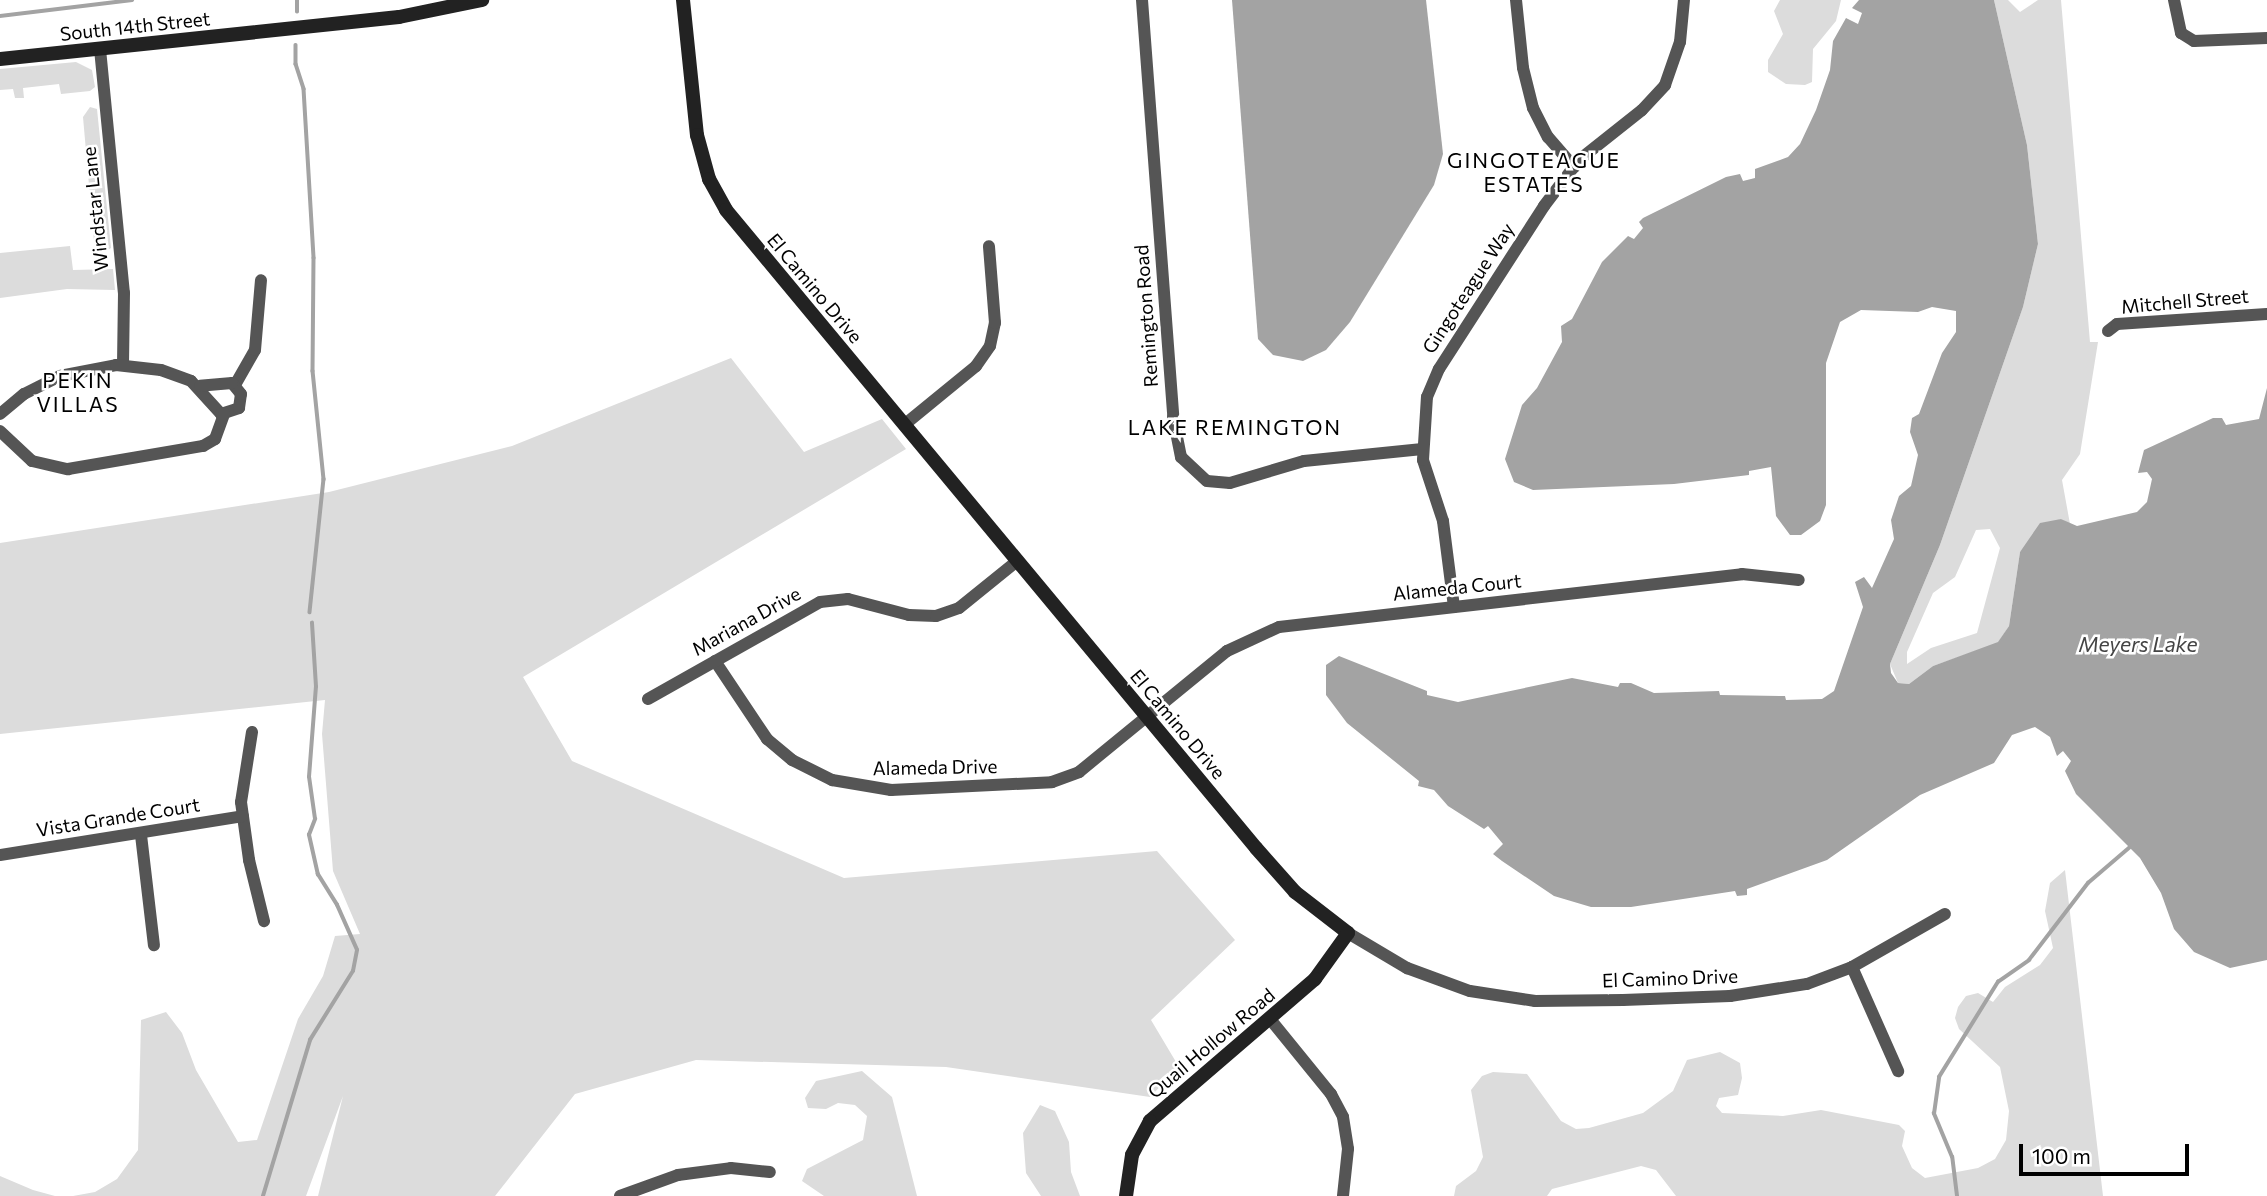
<!DOCTYPE html>
<style>
body{margin:0}
#map{position:relative;width:2267px;height:1196px;overflow:hidden;background:#fff;font-family:Commissioner,sans-serif}
div>[style]{position:absolute}
[style*='--x']{left:calc(var(--x)*1px);top:calc(var(--y)*1px);width:calc(var(--w)*1px);rotate:calc(var(--a)*1deg)}
.green>*{inset:0;background:#dcdcdc}
.water>*{inset:0;background:#a3a3a3}
.stream>*{height:3.5px;margin:-1.75px;padding:0 1.75px;transform-origin:1.75px;border-radius:1.75px;background:#a3a3a3}
.street>*{height:12px;margin:-6px;padding:0 6px;transform-origin:6px;border-radius:6px;background:#555}
.secondary>*{height:14px;margin:-7px;padding:0 7px;transform-origin:7px;border-radius:7px;background:#222}
span{translate:-50% -50%;white-space:nowrap;text-align:center;line-height:1.15;-webkit-text-stroke:5px #fff;paint-order:stroke}
.street-label{font-size:19px;color:#000}
.neighbourhood-label{font-size:21px;color:#000;letter-spacing:2px}
.water-label{font-size:21px;color:#444;font-style:italic}
.scale{position:absolute;left:2019px;top:1144px;width:170px;height:32px;box-sizing:border-box;border:4px solid #000;border-top:0;padding-left:9px;font-size:21px;line-height:24px;white-space:nowrap;color:#000;-webkit-text-stroke:5px #fff;paint-order:stroke}
</style>
<div id="map">
<div class="green">
<div style="clip-path:polygon(1780px 0,1841px 0,1836px 21px,1813px 49px,1812px 82px,1805px 85px,1786px 84px,1768px 72px,1768px 60px,1783px 34px,1774px 11px)"></div>
<div style="clip-path:polygon(evenodd,1994px 0,2008px 0,2020px 12px,2038px 0,2061px 0,2090px 342px,2098px 342px,2094px 367px,2080px 454px,2062px 480px,2070px 524px,2061px 519px,2050px 524px,2020px 552px,2009px 626px,1998px 643px,1933px 666px,1909px 684px,1898px 683px,1890px 664px,1940px 545px,2023px 307px,2038px 244px,2027px 145px,1994px 0,1990px 529px,2000px 548px,1977px 633px,1931px 648px,1907px 664px,1907px 652px,1933px 593px,1955px 577px,1976px 530px,1990px 529px)"></div>
<div style="clip-path:polygon(76px 62px,92px 70px,95px 87px,90px 91px,61px 94px,59px 84px,23px 88px,24px 98px,15px 98px,13px 89px,0 90px,0 69px)"></div>
<div style="clip-path:polygon(90px 107px,97px 109px,111px 248px,106px 251px,94px 242px,83px 117px)"></div>
<div style="clip-path:polygon(70px 246px,73px 270px,113px 269px,115px 290px,67px 289px,0 298px,0 253px)"></div>
<div style="clip-path:polygon(731px 358px,804px 452px,882px 419px,906px 449px,523px 677px,572px 761px,844px 878px,1157px 851px,1235px 940px,1151px 1020px,1179px 1067px,1150px 1097px,946px 1067px,696px 1060px,575px 1094px,495px 1196px,318px 1196px,343px 1096px,306px 1196px,73px 1196px,95px 1192px,117px 1179px,138px 1150px,141px 1020px,166px 1012px,182px 1033px,196px 1070px,238px 1142px,257px 1140px,298px 1019px,323px 976px,335px 936px,360px 934px,333px 871px,322px 734px,325px 700px,0 734px,0 543px,329px 492px,512px 446px)"></div>
<div style="clip-path:polygon(2065px 870px,2103px 1196px,1676px 1196px,1656px 1170px,1641px 1166px,1552px 1189px,1547px 1196px,1454px 1196px,1456px 1186px,1476px 1171px,1483px 1157px,1471px 1090px,1482px 1076px,1493px 1072px,1527px 1074px,1561px 1121px,1576px 1129px,1589px 1128px,1643px 1113px,1673px 1091px,1687px 1060px,1720px 1052px,1740px 1063px,1742px 1078px,1738px 1095px,1719px 1098px,1716px 1106px,1722px 1113px,1783px 1116px,1821px 1110px,1899px 1125px,1905px 1131px,1902px 1146px,1912px 1168px,1925px 1178px,1978px 1168px,1995px 1159px,2006px 1140px,2009px 1111px,2000px 1067px,1959px 1029px,1955px 1018px,1958px 1007px,1966px 996px,1978px 993px,1993px 1002px,2005px 987px,2040px 965px,2053px 948px,2045px 911px,2050px 883px)"></div>
<div style="clip-path:polygon(862px 1071px,892px 1097px,917px 1196px,824px 1196px,802px 1181px,807px 1169px,863px 1140px,867px 1116px,855px 1105px,838px 1103px,826px 1109px,808px 1108px,805px 1098px,816px 1081px)"></div>
<div style="clip-path:polygon(1040px 1105px,1055px 1111px,1069px 1142px,1071px 1172px,1080px 1196px,1041px 1196px,1026px 1173px,1023px 1133px)"></div>
<div style="clip-path:polygon(0 1176px,33px 1190px,55px 1196px,0 1196px)"></div>
</div>
<div class="water">
<div style="clip-path:polygon(1232px 0,1426px 0,1443px 154px,1434px 185px,1350px 322px,1326px 350px,1303px 361px,1273px 355px,1258px 339px)"></div>
<div style="clip-path:polygon(1859px 0,1994px 0,2027px 145px,2038px 244px,2023px 307px,1940px 545px,1890px 664px,1891px 673px,1898px 683px,1909px 684px,1933px 666px,1998px 642px,2009px 626px,2020px 552px,2040px 523px,2061px 519px,2077px 526px,2137px 512px,2147px 502px,2152px 479px,2147px 472px,2138px 473px,2144px 450px,2213px 418px,2222px 418px,2226px 425px,2259px 419px,2267px 388px,2267px 960px,2230px 968px,2194px 952px,2174px 929px,2161px 893px,2140px 858px,2076px 794px,2065px 771px,2071px 761px,2063px 751px,2057px 756px,2050px 737px,2035px 727px,2012px 735px,1994px 763px,1920px 795px,1827px 860px,1747px 889px,1747px 895px,1737px 896px,1735px 891px,1631px 907px,1591px 907px,1554px 896px,1502px 861px,1493px 854px,1503px 844px,1488px 826px,1484px 829px,1448px 806px,1434px 790px,1418px 786px,1419px 781px,1347px 723px,1326px 695px,1326px 665px,1339px 656px,1427px 691px,1427px 695px,1458px 702px,1572px 678px,1618px 687px,1620px 683px,1631px 683px,1654px 693px,1719px 691px,1720px 695px,1785px 696px,1786px 700px,1822px 699px,1834px 691px,1863px 607px,1855px 582px,1864px 577px,1872px 588px,1894px 539px,1891px 520px,1899px 496px,1911px 486px,1918px 455px,1910px 432px,1912px 418px,1919px 414px,1942px 353px,1956px 332px,1956px 311px,1932px 307px,1918px 312px,1861px 310px,1840px 322px,1826px 363px,1826px 505px,1820px 521px,1801px 535px,1790px 535px,1776px 516px,1771px 467px,1749px 471px,1749px 475px,1674px 484px,1533px 490px,1514px 482px,1505px 459px,1522px 405px,1537px 388px,1562px 342px,1561px 326px,1572px 319px,1602px 262px,1628px 236px,1634px 239px,1643px 228px,1639px 222px,1643px 218px,1726px 177px,1740px 174px,1743px 181px,1755px 178px,1755px 169px,1788px 157px,1800px 144px,1816px 110px,1830px 70px,1833px 41px,1846px 18px,1858px 24px,1862px 13px,1852px 8px)"></div>
</div>
<div class="stream">
<div style="--x:297;--y:12;--w:12;--a:-90"></div>
<div style="--x:0;--y:16;--w:133;--a:-6.9"></div>
<div style="--x:296;--y:45;--w:19;--a:90"></div>
<div style="--x:296;--y:64;--w:26;--a:72"></div>
<div style="--x:304;--y:89;--w:169;--a:86.6"></div>
<div style="--x:314;--y:258;--w:113;--a:90.5"></div>
<div style="--x:313;--y:371;--w:109;--a:84.2"></div>
<div style="--x:324;--y:479;--w:134;--a:96"></div>
<div style="--x:263;--y:1196;--w:163;--a:-73.2"></div>
<div style="--x:310;--y:1040;--w:81;--a:-58.1"></div>
<div style="--x:353;--y:971;--w:21;--a:-79"></div>
<div style="--x:357;--y:950;--w:49;--a:-114"></div>
<div style="--x:337;--y:905;--w:36;--a:-122"></div>
<div style="--x:318;--y:875;--w:41;--a:-102.7"></div>
<div style="--x:309;--y:835;--w:17;--a:-69"></div>
<div style="--x:315;--y:819;--w:42;--a:-98.1"></div>
<div style="--x:309;--y:777;--w:90;--a:-85.6"></div>
<div style="--x:316;--y:687;--w:64;--a:-93.6"></div>
<div style="--x:1957;--y:1196;--w:39;--a:-97"></div>
<div style="--x:1952;--y:1157;--w:47;--a:-112.7"></div>
<div style="--x:1934;--y:1114;--w:37;--a:-82"></div>
<div style="--x:1939;--y:1077;--w:112;--a:-58.2"></div>
<div style="--x:1998;--y:982;--w:38;--a:-35"></div>
<div style="--x:2029;--y:960;--w:97;--a:-52.5"></div>
<div style="--x:2088;--y:883;--w:54;--a:-40.5"></div>
</div>
<div class="street">
<div style="--x:1142;--y:0;--w:418;--a:85.7"></div>
<div style="--x:1173;--y:417;--w:41;--a:78.7"></div>
<div style="--x:1181;--y:457;--w:35;--a:43"></div>
<div style="--x:1207;--y:481;--w:23;--a:5"></div>
<div style="--x:1230;--y:483;--w:77;--a:-16.6"></div>
<div style="--x:1304;--y:461;--w:119;--a:-5.8"></div>
<div style="--x:1516;--y:0;--w:68;--a:84.1"></div>
<div style="--x:1523;--y:68;--w:41;--a:76"></div>
<div style="--x:1533;--y:108;--w:33;--a:63"></div>
<div style="--x:1548;--y:137;--w:40;--a:49"></div>
<div style="--x:2174;--y:0;--w:34;--a:78"></div>
<div style="--x:2181;--y:33;--w:15;--a:32"></div>
<div style="--x:2194;--y:41;--w:73;--a:-2.4"></div>
<div style="--x:100;--y:49;--w:245;--a:84.4"></div>
<div style="--x:124;--y:293;--w:72;--a:90.8"></div>
<div style="--x:2108;--y:331;--w:11;--a:-38"></div>
<div style="--x:2117;--y:324;--w:150;--a:-3.8"></div>
<div style="--x:235;--y:385;--w:40;--a:-60.3"></div>
<div style="--x:255;--y:350;--w:70;--a:-85.1"></div>
<div style="--x:0;--y:414;--w:31;--a:-40"></div>
<div style="--x:24;--y:394;--w:40;--a:-26.6"></div>
<div style="--x:60;--y:376;--w:57;--a:-11.1"></div>
<div style="--x:116;--y:365;--w:45;--a:6.3"></div>
<div style="--x:161;--y:370;--w:32;--a:20"></div>
<div style="--x:191;--y:381;--w:45;--a:47.7"></div>
<div style="--x:221;--y:414;--w:19;--a:-18"></div>
<div style="--x:239;--y:408;--w:14;--a:-82"></div>
<div style="--x:241;--y:394;--w:14;--a:-129"></div>
<div style="--x:232;--y:383;--w:32;--a:175"></div>
<div style="--x:904;--y:425;--w:93;--a:-39.3"></div>
<div style="--x:976;--y:366;--w:24;--a:-55"></div>
<div style="--x:990;--y:346;--w:24;--a:-78"></div>
<div style="--x:995;--y:323;--w:77;--a:-94.5"></div>
<div style="--x:0;--y:431;--w:44;--a:43.2"></div>
<div style="--x:32;--y:461;--w:37;--a:13"></div>
<div style="--x:68;--y:469;--w:137;--a:-9.7"></div>
<div style="--x:203;--y:446;--w:14;--a:-30"></div>
<div style="--x:215;--y:439;--w:27;--a:-70"></div>
<div style="--x:1454;--y:607;--w:87;--a:-97.3"></div>
<div style="--x:1443;--y:521;--w:64;--a:-108.2"></div>
<div style="--x:1423;--y:460;--w:63;--a:-86.4"></div>
<div style="--x:1427;--y:397;--w:30;--a:-67"></div>
<div style="--x:1439;--y:369;--w:194;--a:-57.2"></div>
<div style="--x:1544;--y:206;--w:58;--a:-52.7"></div>
<div style="--x:1579;--y:160;--w:80;--a:-38.4"></div>
<div style="--x:1642;--y:110;--w:34;--a:-47"></div>
<div style="--x:1665;--y:85;--w:46;--a:-70.8"></div>
<div style="--x:1680;--y:42;--w:42;--a:-84.6"></div>
<div style="--x:715;--y:661;--w:94;--a:56.3"></div>
<div style="--x:767;--y:739;--w:33;--a:40"></div>
<div style="--x:792;--y:760;--w:45;--a:26.6"></div>
<div style="--x:832;--y:780;--w:60;--a:9.6"></div>
<div style="--x:891;--y:790;--w:161;--a:-2.8"></div>
<div style="--x:1052;--y:782;--w:29;--a:-20"></div>
<div style="--x:1079;--y:772;--w:191;--a:-39.3"></div>
<div style="--x:1227;--y:651;--w:57;--a:-24.8"></div>
<div style="--x:1279;--y:627;--w:466;--a:-6.5"></div>
<div style="--x:1742;--y:574;--w:57;--a:6"></div>
<div style="--x:648;--y:699;--w:197;--a:-29.4"></div>
<div style="--x:820;--y:602;--w:28;--a:-6"></div>
<div style="--x:848;--y:599;--w:63;--a:14.7"></div>
<div style="--x:909;--y:615;--w:27;--a:2"></div>
<div style="--x:936;--y:616;--w:24;--a:-19"></div>
<div style="--x:959;--y:608;--w:75;--a:-39"></div>
<div style="--x:252;--y:732;--w:71;--a:98.9"></div>
<div style="--x:241;--y:802;--w:59;--a:82.1"></div>
<div style="--x:249;--y:860;--w:63;--a:76.2"></div>
<div style="--x:141;--y:835;--w:111;--a:83.3"></div>
<div style="--x:0;--y:855;--w:246;--a:-9.1"></div>
<div style="--x:1348;--y:933;--w:69;--a:30.7"></div>
<div style="--x:1407;--y:968;--w:67;--a:20.1"></div>
<div style="--x:1470;--y:991;--w:66;--a:8.7"></div>
<div style="--x:1535;--y:1001;--w:88;--a:-0.7"></div>
<div style="--x:1623;--y:1000;--w:107;--a:-2.1"></div>
<div style="--x:1730;--y:996;--w:78;--a:-8.9"></div>
<div style="--x:1807;--y:984;--w:48;--a:-20.7"></div>
<div style="--x:1852;--y:967;--w:107;--a:-29.7"></div>
<div style="--x:1852;--y:967;--w:114;--a:66.1"></div>
<div style="--x:1270;--y:1019;--w:97;--a:50.9"></div>
<div style="--x:1331;--y:1094;--w:26;--a:62"></div>
<div style="--x:1343;--y:1117;--w:32;--a:81"></div>
<div style="--x:1348;--y:1149;--w:47;--a:96.1"></div>
<div style="--x:620;--y:1196;--w:62;--a:-19.9"></div>
<div style="--x:678;--y:1175;--w:53;--a:-7.5"></div>
<div style="--x:731;--y:1168;--w:39;--a:6"></div>
</div>
<div class="secondary">
<div style="--x:683;--y:0;--w:136;--a:84.1"></div>
<div style="--x:697;--y:135;--w:46;--a:74.7"></div>
<div style="--x:709;--y:179;--w:35;--a:61"></div>
<div style="--x:726;--y:210;--w:829;--a:50.28"></div>
<div style="--x:1256;--y:848;--w:59;--a:48.4"></div>
<div style="--x:1295;--y:892;--w:67;--a:37.7"></div>
<div style="--x:1348;--y:933;--w:57;--a:125.7"></div>
<div style="--x:1315;--y:979;--w:218;--a:139.3"></div>
<div style="--x:1150;--y:1121;--w:38;--a:118"></div>
<div style="--x:1132;--y:1155;--w:41;--a:98.3"></div>
<div style="--x:0;--y:59;--w:401;--a:-6"></div>
<div style="--x:399;--y:17;--w:85;--a:-11.6"></div>
</div>
<div class="street-label">
<span style="left:135px;top:26px;rotate:-6deg">South 14th Street</span>
<span style="left:95px;top:209px;rotate:-96deg">Windstar Lane</span>
<span style="left:815px;top:288px;rotate:50deg">El Camino Drive</span>
<span style="left:1468px;top:288px;rotate:-57deg">Gingoteague Way</span>
<span style="left:2185px;top:301px;rotate:-5deg">Mitchell Street</span>
<span style="left:1146px;top:316px;rotate:-94deg">Remington Road</span>
<span style="left:1457px;top:587px;rotate:-6deg">Alameda Court</span>
<span style="left:746px;top:621px;rotate:-29deg">Mariana Drive</span>
<span style="left:1178px;top:724px;rotate:50deg">El Camino Drive</span>
<span style="left:935px;top:767px;rotate:-1deg">Alameda Drive</span>
<span style="left:118px;top:817px;rotate:-9deg">Vista Grande Court</span>
<span style="left:1670px;top:978px;rotate:-2deg">El Camino Drive</span>
<span style="left:1211px;top:1043px;rotate:-40deg">Quail Hollow Road</span>
</div>
<div class="neighbourhood-label">
<span style="left:1534px;top:172px">GINGOTEAGUE<br>ESTATES</span>
<span style="left:78px;top:392px">PEKIN<br>VILLAS</span>
<span style="left:1235px;top:427px">LAKE REMINGTON</span>
</div>
<div class="water-label">
<span style="left:2138px;top:644px">Meyers Lake</span>
</div>
<div class="scale">100 m</div>
</div>
